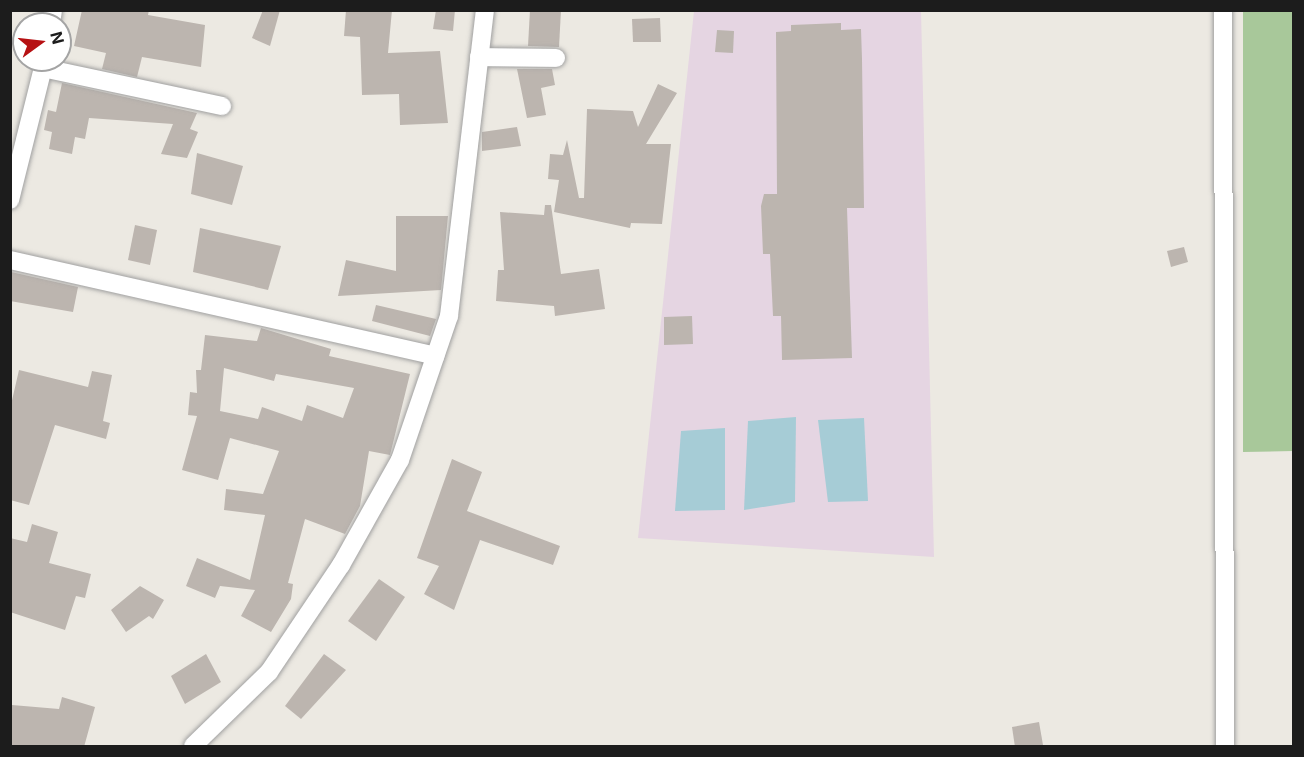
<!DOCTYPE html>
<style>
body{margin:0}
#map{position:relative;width:1304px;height:757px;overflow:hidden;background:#ece9e2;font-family:Inter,sans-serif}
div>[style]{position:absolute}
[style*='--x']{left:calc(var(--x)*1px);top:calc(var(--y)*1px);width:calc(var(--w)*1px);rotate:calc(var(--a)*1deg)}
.industrial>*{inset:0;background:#e5d5e2}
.forest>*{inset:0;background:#a8c89a}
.water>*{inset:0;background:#a6ccd6}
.building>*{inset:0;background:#bcb5af}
.roads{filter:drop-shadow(0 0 2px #a0a0a0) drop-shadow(0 0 2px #a0a0a0)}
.street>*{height:18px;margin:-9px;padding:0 9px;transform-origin:9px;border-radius:9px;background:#fff}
span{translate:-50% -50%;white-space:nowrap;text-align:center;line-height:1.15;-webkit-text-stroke:5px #fff;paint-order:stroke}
.frame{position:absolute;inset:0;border:12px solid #1c1c1c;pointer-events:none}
.north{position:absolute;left:12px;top:12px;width:60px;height:60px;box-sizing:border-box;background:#fff;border:2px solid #a4a4a4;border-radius:50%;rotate:75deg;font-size:16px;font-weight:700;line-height:24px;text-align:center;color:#1c1c1c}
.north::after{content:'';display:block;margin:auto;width:21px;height:27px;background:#b61113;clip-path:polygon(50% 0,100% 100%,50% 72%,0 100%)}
</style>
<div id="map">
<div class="industrial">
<div style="clip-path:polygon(694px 11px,921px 11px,934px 557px,638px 538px)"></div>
</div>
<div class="forest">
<div style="clip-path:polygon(1243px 11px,1293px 11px,1293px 451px,1243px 452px)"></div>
</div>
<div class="water">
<div style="clip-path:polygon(796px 417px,795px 502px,744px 510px,748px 421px)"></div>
<div style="clip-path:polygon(864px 418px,868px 501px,828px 502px,818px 420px)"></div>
<div style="clip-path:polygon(725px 428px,725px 510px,675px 511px,681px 431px)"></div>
</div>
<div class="building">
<div style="clip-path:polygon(82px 10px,149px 10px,148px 15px,205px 25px,201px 67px,142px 57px,137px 77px,102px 69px,106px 53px,74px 46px)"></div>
<div style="clip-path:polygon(263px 10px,280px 10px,270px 46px,252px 38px)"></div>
<div style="clip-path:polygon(346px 10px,392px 10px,388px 53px,440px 51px,448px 123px,400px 125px,399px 94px,362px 95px,360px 37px,344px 36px)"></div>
<div style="clip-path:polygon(436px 10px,455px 10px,453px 31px,433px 29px)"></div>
<div style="clip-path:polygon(530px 10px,561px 10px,559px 47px,528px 46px)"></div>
<div style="clip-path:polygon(660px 18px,661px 42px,633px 42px,632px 19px)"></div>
<div style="clip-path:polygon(841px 23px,841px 30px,861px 29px,862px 59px,864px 208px,847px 208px,852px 358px,782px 360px,781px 316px,773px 316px,770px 254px,763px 254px,761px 206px,764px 194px,777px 194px,776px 32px,791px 31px,791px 25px)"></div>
<div style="clip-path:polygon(717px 30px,734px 31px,733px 53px,715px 52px)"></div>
<div style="clip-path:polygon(517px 69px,552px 69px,555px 85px,541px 88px,546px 115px,527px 118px)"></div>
<div style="clip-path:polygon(62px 83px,197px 113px,190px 129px,198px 132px,187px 158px,161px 154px,173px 124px,89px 118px,85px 139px,75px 137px,72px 154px,49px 149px,52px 132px,44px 130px,48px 110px,56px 112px)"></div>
<div style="clip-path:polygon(658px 84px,677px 93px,646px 144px,671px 144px,662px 224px,631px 223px,630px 228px,554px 212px,559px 180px,548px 179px,550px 154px,563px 155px,567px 140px,579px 198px,584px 198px,587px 109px,633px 111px,638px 127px)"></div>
<div style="clip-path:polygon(517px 127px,521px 146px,482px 151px,482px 132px)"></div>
<div style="clip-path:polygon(197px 153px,243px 166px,232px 205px,191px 194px)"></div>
<div style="clip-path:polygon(545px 205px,551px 205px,561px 274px,599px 269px,605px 309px,555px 316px,554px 306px,496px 301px,498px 270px,504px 270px,500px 212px,544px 215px)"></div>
<div style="clip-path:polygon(396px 216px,448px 216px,441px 290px,338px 296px,346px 260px,396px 271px)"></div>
<div style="clip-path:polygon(135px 225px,157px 230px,150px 265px,128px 260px)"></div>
<div style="clip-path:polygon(200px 228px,281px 246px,268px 290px,193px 272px)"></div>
<div style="clip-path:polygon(1184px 247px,1188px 262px,1171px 267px,1167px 251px)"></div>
<div style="clip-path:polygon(11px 272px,78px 287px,73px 312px,10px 301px)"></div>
<div style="clip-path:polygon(376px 305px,436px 319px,430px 336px,372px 321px)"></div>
<div style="clip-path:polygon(692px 316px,693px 344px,664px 345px,664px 317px)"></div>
<div style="clip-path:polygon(evenodd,261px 328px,331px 349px,329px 356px,410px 374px,390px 455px,369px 451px,360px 506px,345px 534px,305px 519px,288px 583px,293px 584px,291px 599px,271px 632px,241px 616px,255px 590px,220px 586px,215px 598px,186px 586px,197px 558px,250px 580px,265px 515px,224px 510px,226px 489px,263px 494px,279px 451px,230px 438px,218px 480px,182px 470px,197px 416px,188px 415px,190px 392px,197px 393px,196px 370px,201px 370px,205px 335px,257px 341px,261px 328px,224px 368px,274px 381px,276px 374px,354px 388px,343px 418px,307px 405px,302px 421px,262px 407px,258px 419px,220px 411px,224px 368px)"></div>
<div style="clip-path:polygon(19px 370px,88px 387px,92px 371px,112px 375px,103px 421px,110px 423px,106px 439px,55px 425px,29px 505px,10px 500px,10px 409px)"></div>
<div style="clip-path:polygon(452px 459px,482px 472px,467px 511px,560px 546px,553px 565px,480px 540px,454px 610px,424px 594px,439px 566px,417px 558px)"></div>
<div style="clip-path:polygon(32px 524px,58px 532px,49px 563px,91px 574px,85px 598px,76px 596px,65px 630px,10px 612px,10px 538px,27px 542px)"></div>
<div style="clip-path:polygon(379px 579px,405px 597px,376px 641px,348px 621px)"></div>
<div style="clip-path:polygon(140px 586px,164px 600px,153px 619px,149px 616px,126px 632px,111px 610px)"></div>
<div style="clip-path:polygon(206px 654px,221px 682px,185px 704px,171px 676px)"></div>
<div style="clip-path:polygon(324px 654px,346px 670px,301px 719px,285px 706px)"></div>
<div style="clip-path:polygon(62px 697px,95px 707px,84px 747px,10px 747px,12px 705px,59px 709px)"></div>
<div style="clip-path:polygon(1039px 722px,1043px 745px,1015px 747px,1012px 727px)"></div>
</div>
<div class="roads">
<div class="street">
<div style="--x:1223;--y:10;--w:736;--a:89.84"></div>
<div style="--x:51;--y:24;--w:14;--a:-82"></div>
<div style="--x:479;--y:57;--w:77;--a:0.7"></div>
<div style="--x:43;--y:68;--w:183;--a:12"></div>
<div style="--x:10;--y:200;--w:144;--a:-76"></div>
<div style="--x:10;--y:260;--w:436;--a:12.7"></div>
<div style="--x:193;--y:746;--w:106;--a:-44.2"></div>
<div style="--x:269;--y:672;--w:129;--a:-56.1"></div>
<div style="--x:341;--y:565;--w:120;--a:-60.7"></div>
<div style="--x:400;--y:460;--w:152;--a:-71.2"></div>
<div style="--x:449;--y:316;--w:308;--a:-83.3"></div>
</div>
</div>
<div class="frame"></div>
<div class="north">N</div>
</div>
